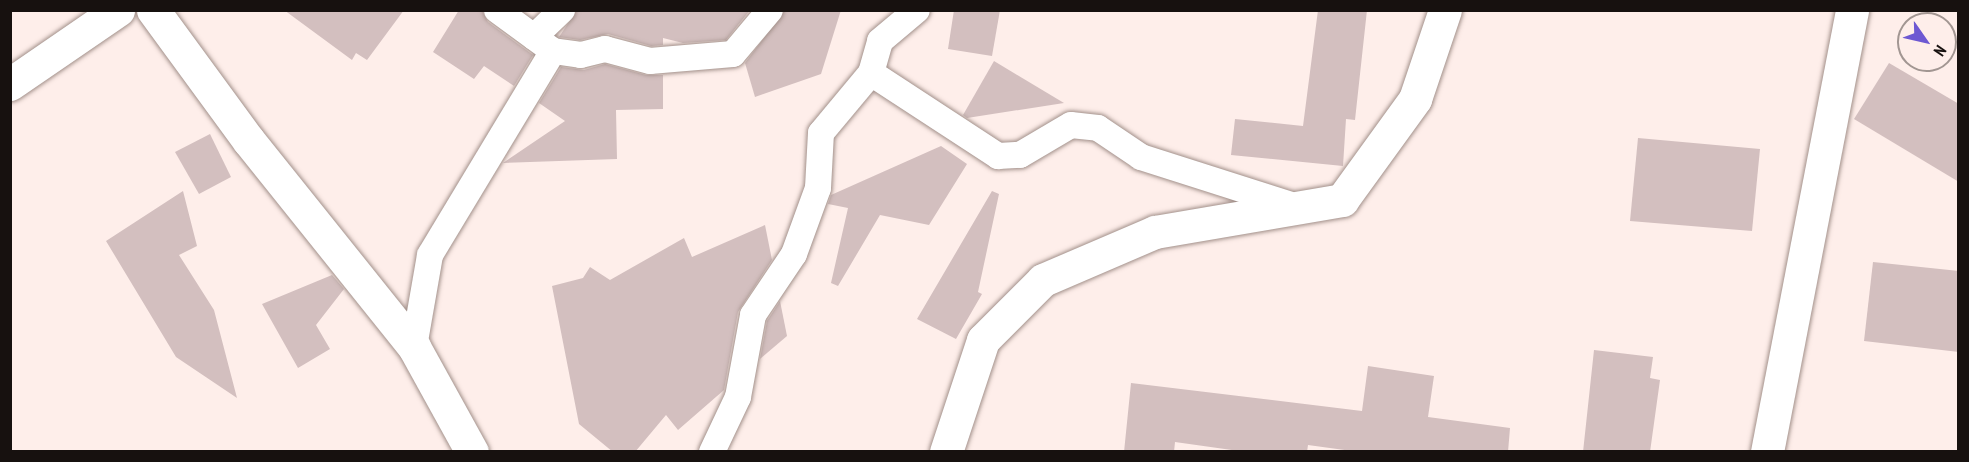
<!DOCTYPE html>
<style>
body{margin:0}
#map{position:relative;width:1969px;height:462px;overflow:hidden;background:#feeeea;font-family:"PT Sans Narrow",sans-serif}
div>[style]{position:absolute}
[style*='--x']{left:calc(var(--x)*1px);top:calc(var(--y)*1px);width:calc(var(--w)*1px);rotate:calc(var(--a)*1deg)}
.building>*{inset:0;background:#d3bfbf}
.roads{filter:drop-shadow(0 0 2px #a2908a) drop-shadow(0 0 2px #a2908a)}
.service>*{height:26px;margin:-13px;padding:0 13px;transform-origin:13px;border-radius:13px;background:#fff}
.minor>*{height:33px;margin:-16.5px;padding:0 16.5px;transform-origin:16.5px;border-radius:16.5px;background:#fff}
span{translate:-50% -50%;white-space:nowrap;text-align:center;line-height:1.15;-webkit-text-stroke:6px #feeeea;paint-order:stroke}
.frame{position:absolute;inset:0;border:12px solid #17110f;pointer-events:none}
.north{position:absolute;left:1897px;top:12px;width:60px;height:60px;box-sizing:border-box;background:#feeeea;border:2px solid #a29692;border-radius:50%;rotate:124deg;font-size:16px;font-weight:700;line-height:24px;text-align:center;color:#17110f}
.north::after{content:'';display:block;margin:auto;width:21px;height:27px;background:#6d58d2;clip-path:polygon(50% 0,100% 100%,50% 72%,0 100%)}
</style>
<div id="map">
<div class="building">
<div style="clip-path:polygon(284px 10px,404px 10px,367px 60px,356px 53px,352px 60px)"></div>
<div style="clip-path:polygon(459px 10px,482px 10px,488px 22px,533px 55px,514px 86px,484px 66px,474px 79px,433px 52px)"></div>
<div style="clip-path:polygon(577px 10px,750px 10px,726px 40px,683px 43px,663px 38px,663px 45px,651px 46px,608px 34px,580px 40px,559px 37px)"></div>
<div style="clip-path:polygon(785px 10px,841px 10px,821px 74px,755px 97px,745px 63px)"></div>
<div style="clip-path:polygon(954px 10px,1000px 10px,992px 56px,948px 49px)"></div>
<div style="clip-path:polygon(1318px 10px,1367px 10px,1355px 120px,1346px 119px,1343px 166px,1231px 155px,1235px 119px,1303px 126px)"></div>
<div style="clip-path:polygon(994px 61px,1064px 103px,967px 118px,963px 115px)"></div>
<div style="clip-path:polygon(1889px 63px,1959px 104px,1959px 182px,1854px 119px)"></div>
<div style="clip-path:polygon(605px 64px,646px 75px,663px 75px,663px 109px,616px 110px,617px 159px,503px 163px,565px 121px,539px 103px,561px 67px,584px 70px)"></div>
<div style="clip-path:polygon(210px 134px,231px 177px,199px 194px,175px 152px)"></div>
<div style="clip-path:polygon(1638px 138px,1760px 149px,1752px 231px,1630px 221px)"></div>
<div style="clip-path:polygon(941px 146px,967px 164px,929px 225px,880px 215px,838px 286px,831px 283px,848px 208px,828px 204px,831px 195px)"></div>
<div style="clip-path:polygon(183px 191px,197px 246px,179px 255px,214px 310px,237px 398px,176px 357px,106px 241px)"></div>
<div style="clip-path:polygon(992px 191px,999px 194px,978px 292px,982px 294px,956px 339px,917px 319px)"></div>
<div style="clip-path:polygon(765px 225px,772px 260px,738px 312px,724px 390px,678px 430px,666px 415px,635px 452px,613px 452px,579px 424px,552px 286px,583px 278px,590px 267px,610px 280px,684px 238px,692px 257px)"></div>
<div style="clip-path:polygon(1873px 262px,1959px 271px,1959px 352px,1864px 341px)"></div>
<div style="clip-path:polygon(332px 275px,344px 289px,316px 325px,330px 349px,298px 368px,262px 304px)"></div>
<div style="clip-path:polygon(780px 301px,787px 336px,760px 359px,767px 321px)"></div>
<div style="clip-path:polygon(1594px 350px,1653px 357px,1650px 378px,1660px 380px,1650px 452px,1583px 452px)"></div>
<div style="clip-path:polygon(1368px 366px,1434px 376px,1428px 417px,1510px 428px,1508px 452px,1359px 452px,1308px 445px,1307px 452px,1246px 452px,1175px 442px,1174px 452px,1124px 452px,1131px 383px,1362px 411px)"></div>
</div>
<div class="roads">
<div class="service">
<div style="--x:497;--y:10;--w:69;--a:36.2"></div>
<div style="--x:553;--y:51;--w:28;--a:8"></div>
<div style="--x:581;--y:55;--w:25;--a:-14"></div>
<div style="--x:605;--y:49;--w:47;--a:14.9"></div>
<div style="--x:650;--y:61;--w:83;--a:-4.8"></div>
<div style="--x:733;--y:54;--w:57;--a:-49.9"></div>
<div style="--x:534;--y:37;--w:39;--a:-44"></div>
<div style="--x:871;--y:73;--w:152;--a:33.2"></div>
<div style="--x:998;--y:156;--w:22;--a:-3"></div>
<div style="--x:1020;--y:155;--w:59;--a:-30.5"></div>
<div style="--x:1071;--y:125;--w:27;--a:6"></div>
<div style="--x:1098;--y:128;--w:52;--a:34"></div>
<div style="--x:1141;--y:157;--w:165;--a:17.7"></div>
<div style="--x:414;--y:347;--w:93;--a:-80.1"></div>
<div style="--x:430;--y:255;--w:238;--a:-58.9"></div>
<div style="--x:712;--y:452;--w:61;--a:-64.7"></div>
<div style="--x:738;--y:397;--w:83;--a:-79.6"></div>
<div style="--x:753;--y:315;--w:73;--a:-56.1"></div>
<div style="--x:794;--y:254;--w:70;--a:-70"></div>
<div style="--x:818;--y:188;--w:55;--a:-86.9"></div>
<div style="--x:821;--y:133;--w:78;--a:-50.2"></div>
<div style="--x:871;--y:73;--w:33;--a:-74"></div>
<div style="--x:880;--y:41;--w:48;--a:-40"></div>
</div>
<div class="minor">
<div style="--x:153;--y:10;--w:162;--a:53.8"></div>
<div style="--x:249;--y:141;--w:264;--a:51.3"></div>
<div style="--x:414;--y:347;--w:120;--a:61.1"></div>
<div style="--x:10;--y:84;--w:131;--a:-34.4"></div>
<div style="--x:946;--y:452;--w:118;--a:-71.7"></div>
<div style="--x:983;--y:340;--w:85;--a:-45"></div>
<div style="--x:1043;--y:280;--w:122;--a:-23.2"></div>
<div style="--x:1155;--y:232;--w:190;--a:-9.7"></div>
<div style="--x:1342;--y:200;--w:125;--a:-54.1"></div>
<div style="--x:1415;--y:99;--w:94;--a:-71.4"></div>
<div style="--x:1767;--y:452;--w:450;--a:-79.1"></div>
</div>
</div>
<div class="frame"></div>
<div class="north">N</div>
</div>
